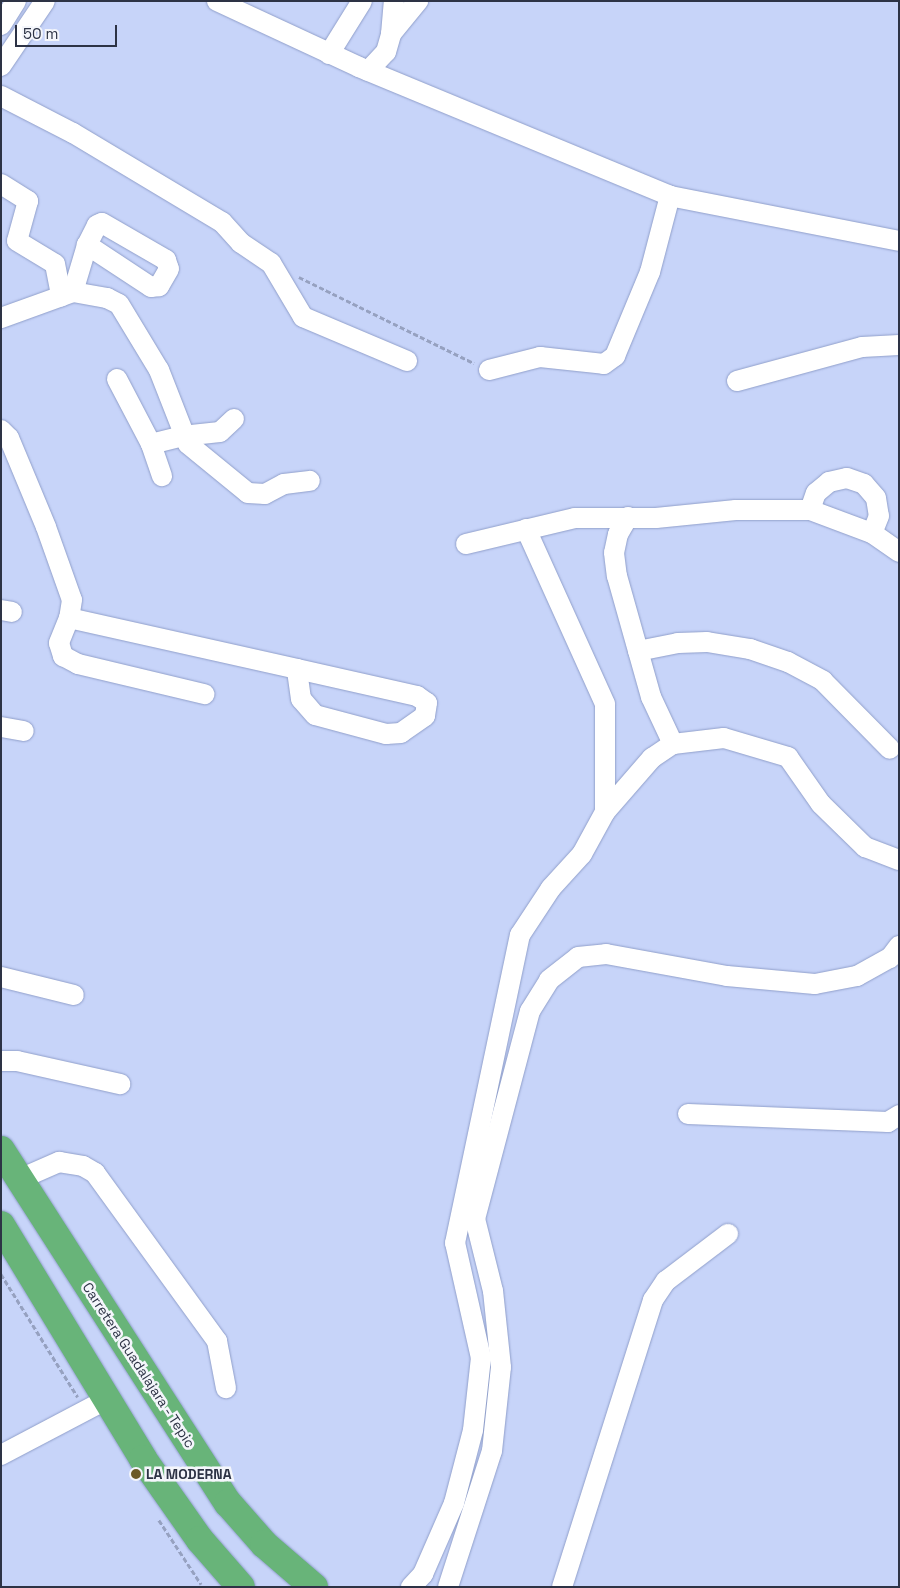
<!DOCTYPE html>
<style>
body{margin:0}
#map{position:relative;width:900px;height:1588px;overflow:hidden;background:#c7d4f9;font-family:"Space Grotesk",sans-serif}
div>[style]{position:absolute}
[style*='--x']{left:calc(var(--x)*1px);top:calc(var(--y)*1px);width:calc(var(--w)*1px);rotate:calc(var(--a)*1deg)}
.path>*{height:2.5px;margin-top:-1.25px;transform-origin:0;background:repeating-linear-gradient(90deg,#96a1c0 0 5px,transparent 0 7.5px)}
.roads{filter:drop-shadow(0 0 1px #909fca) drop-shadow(0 0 1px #909fca)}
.minor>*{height:20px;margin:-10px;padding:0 10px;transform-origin:10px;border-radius:10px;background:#fff}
.highway>*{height:28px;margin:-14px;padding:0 14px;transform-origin:14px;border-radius:14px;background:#68b479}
.dots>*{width:14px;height:14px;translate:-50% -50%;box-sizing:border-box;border:2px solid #f4f6fb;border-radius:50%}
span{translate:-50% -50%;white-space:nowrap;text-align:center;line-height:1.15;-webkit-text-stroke:5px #f4f6fb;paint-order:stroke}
.street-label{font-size:14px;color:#2d3345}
.poi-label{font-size:14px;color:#2d3345;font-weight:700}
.left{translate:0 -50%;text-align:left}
.frame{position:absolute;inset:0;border:2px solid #2d3345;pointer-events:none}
.scale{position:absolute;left:15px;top:25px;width:102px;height:22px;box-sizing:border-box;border:2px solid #2d3345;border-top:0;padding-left:6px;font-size:15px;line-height:18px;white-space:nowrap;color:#2d3345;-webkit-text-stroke:4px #f4f6fb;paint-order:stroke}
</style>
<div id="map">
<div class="path">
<div style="--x:299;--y:277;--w:195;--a:26.2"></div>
<div style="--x:1;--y:1274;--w:145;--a:58"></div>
<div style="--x:159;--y:1520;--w:77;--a:56.7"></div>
</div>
<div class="roads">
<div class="minor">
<div style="--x:217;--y:1;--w:157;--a:24.9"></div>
<div style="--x:359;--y:67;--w:337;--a:22.5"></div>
<div style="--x:670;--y:196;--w:233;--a:11.1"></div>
<div style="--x:1;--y:25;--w:28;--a:-58"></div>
<div style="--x:391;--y:34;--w:43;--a:-50.7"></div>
<div style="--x:329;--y:54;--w:62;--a:-58.1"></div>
<div style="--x:1;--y:66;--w:78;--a:-55.9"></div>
<div style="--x:368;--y:71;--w:26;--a:-47"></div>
<div style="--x:386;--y:52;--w:19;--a:-74"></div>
<div style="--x:391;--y:34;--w:33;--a:-85"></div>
<div style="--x:1;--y:96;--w:81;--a:27.2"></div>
<div style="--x:73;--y:133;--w:174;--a:30.9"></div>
<div style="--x:222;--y:222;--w:28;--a:48"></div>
<div style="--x:241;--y:243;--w:36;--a:34"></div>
<div style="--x:271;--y:263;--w:63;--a:59.3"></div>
<div style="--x:303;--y:317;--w:113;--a:22.9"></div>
<div style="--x:1;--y:184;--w:32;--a:32"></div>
<div style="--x:28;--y:201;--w:41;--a:105.4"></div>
<div style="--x:17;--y:241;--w:44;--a:31.2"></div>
<div style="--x:55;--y:264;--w:33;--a:79"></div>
<div style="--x:73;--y:292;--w:49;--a:-73.4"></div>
<div style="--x:87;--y:245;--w:22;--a:-63"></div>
<div style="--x:97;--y:225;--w:5;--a:-22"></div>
<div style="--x:102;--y:223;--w:74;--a:30"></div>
<div style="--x:166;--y:260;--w:9;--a:72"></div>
<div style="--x:169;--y:269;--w:20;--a:120"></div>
<div style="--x:159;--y:286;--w:8;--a:173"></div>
<div style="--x:151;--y:287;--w:77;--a:-146.7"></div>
<div style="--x:1;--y:318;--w:77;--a:-19.9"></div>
<div style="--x:73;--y:292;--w:35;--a:10"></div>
<div style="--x:107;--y:298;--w:13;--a:27"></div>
<div style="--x:119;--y:304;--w:77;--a:58.8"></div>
<div style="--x:159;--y:370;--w:79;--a:68.6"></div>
<div style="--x:188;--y:444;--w:77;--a:39.2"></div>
<div style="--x:248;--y:493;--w:17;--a:3"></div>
<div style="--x:265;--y:494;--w:21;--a:-28"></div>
<div style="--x:284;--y:484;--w:26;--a:-7"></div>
<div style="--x:489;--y:370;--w:53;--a:-14.3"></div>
<div style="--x:540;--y:357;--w:64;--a:6.2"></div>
<div style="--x:604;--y:364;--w:14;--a:-36"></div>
<div style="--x:615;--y:356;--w:91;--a:-67.4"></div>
<div style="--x:650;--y:272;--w:79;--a:-75.3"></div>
<div style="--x:117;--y:379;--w:73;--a:62.4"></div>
<div style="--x:151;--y:444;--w:32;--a:-14"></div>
<div style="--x:182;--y:436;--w:38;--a:-6"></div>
<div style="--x:220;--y:432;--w:19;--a:-43"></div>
<div style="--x:737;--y:381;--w:130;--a:-15.2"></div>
<div style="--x:862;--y:347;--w:37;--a:-3"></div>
<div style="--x:1;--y:430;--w:11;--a:45"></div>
<div style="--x:9;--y:438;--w:96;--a:67.4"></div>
<div style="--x:46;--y:527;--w:77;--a:70.4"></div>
<div style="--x:72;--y:600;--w:18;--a:99"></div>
<div style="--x:69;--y:618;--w:27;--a:112"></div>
<div style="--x:59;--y:643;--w:14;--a:73"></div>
<div style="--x:63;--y:656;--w:17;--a:28"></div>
<div style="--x:78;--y:664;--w:130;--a:13.4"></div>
<div style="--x:151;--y:444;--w:34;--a:71"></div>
<div style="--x:810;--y:510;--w:18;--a:-71"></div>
<div style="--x:816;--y:493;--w:17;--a:-40"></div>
<div style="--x:829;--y:482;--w:18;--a:-13"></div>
<div style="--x:847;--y:478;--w:18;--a:19"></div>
<div style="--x:864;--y:484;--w:18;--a:49"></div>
<div style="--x:876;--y:498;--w:18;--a:81"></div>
<div style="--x:879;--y:516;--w:18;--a:112"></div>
<div style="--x:628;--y:517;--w:20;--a:120"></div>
<div style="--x:618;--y:534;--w:19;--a:102"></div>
<div style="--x:614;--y:553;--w:23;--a:83"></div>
<div style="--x:617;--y:576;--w:126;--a:74.3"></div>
<div style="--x:651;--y:697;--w:52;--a:64.9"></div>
<div style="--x:526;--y:529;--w:192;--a:65.7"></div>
<div style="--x:605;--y:704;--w:108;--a:90"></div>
<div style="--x:466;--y:544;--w:112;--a:-13.4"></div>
<div style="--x:575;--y:518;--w:81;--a:0"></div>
<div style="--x:656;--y:518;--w:80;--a:-5.7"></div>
<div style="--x:736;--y:510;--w:74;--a:0"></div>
<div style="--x:810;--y:510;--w:66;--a:20.4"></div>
<div style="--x:872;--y:533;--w:33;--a:35"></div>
<div style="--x:1;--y:610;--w:11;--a:10"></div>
<div style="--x:69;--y:618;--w:234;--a:12.6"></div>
<div style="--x:297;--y:669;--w:123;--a:12.7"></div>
<div style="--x:417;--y:696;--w:12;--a:35"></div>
<div style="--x:427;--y:703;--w:13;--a:99"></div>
<div style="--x:425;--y:716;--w:29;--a:145"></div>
<div style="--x:401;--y:733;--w:15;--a:176"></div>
<div style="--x:386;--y:734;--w:73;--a:-165"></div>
<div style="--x:315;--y:715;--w:21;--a:-131"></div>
<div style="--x:301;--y:699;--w:30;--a:-98"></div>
<div style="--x:638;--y:651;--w:41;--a:-11.3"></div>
<div style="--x:678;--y:643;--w:29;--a:-2"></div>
<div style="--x:707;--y:642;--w:44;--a:9.2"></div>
<div style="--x:750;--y:649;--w:40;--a:18.9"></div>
<div style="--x:788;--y:662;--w:40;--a:28"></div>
<div style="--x:823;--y:681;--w:95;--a:45.4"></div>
<div style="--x:1;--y:727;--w:23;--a:10"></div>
<div style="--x:1;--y:977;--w:75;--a:13.9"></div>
<div style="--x:1;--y:1061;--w:16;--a:0"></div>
<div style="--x:17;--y:1061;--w:106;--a:12.6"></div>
<div style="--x:688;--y:1114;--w:200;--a:2.3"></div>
<div style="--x:888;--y:1122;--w:13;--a:-32"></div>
<div style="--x:20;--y:1179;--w:43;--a:-23.6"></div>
<div style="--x:59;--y:1162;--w:24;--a:9"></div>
<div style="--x:83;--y:1166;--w:14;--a:30"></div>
<div style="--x:95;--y:1173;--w:208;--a:54"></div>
<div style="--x:217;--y:1341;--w:48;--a:79.2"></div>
<div style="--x:1;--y:1455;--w:120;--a:-27.8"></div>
<div style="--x:411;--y:1587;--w:18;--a:-47"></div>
<div style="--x:423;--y:1574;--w:77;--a:-66.4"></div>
<div style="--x:454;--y:1503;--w:75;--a:-75.4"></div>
<div style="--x:473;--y:1430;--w:72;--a:-83.7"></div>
<div style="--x:481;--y:1358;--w:118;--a:-102.7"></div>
<div style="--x:455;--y:1243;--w:315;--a:-78.1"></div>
<div style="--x:520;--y:935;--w:56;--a:-56.6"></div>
<div style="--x:551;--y:888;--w:46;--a:-47.6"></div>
<div style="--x:582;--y:854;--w:48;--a:-61.3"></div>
<div style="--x:605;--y:812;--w:72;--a:-49"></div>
<div style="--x:652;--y:758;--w:25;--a:-34"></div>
<div style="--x:673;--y:744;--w:51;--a:-6.7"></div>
<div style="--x:724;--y:738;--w:67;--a:16.5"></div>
<div style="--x:788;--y:757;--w:57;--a:54.9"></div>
<div style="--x:821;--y:804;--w:62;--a:44.3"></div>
<div style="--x:865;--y:847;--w:36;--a:21"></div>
<div style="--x:448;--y:1587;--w:143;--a:-72.1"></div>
<div style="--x:492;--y:1451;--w:84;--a:-83.9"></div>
<div style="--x:501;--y:1367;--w:76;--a:-96"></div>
<div style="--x:493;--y:1291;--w:74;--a:-104"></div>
<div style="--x:475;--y:1219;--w:215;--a:-75.2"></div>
<div style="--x:530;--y:1011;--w:36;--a:-58"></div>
<div style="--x:549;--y:980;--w:37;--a:-38"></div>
<div style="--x:578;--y:957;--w:28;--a:-6"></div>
<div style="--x:606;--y:954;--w:123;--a:10.3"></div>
<div style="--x:727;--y:976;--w:88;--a:5.2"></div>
<div style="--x:815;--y:984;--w:43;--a:-10.8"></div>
<div style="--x:857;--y:976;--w:38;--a:-29"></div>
<div style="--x:890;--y:958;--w:15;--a:-53"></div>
<div style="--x:562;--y:1587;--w:301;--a:-72.4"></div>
<div style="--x:653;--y:1300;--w:23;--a:-56"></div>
<div style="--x:666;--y:1281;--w:78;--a:-37.2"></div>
</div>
<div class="highway">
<div style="--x:1;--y:1150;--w:420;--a:57.3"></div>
<div style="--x:228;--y:1503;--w:55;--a:48.7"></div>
<div style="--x:264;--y:1544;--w:66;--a:40.7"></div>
<div style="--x:1;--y:1225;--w:274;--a:58.7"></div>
<div style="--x:143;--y:1459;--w:99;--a:54.9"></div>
<div style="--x:200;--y:1540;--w:62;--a:48.9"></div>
</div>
</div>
<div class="dots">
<div style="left:136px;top:1474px;background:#6b5a28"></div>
</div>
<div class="street-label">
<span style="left:139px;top:1365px;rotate:57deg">Carretera Guadalajara - Tepic</span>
</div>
<div class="poi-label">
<span class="left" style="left:146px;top:1474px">LA MODERNA</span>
</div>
<div class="frame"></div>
<div class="scale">50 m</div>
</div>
